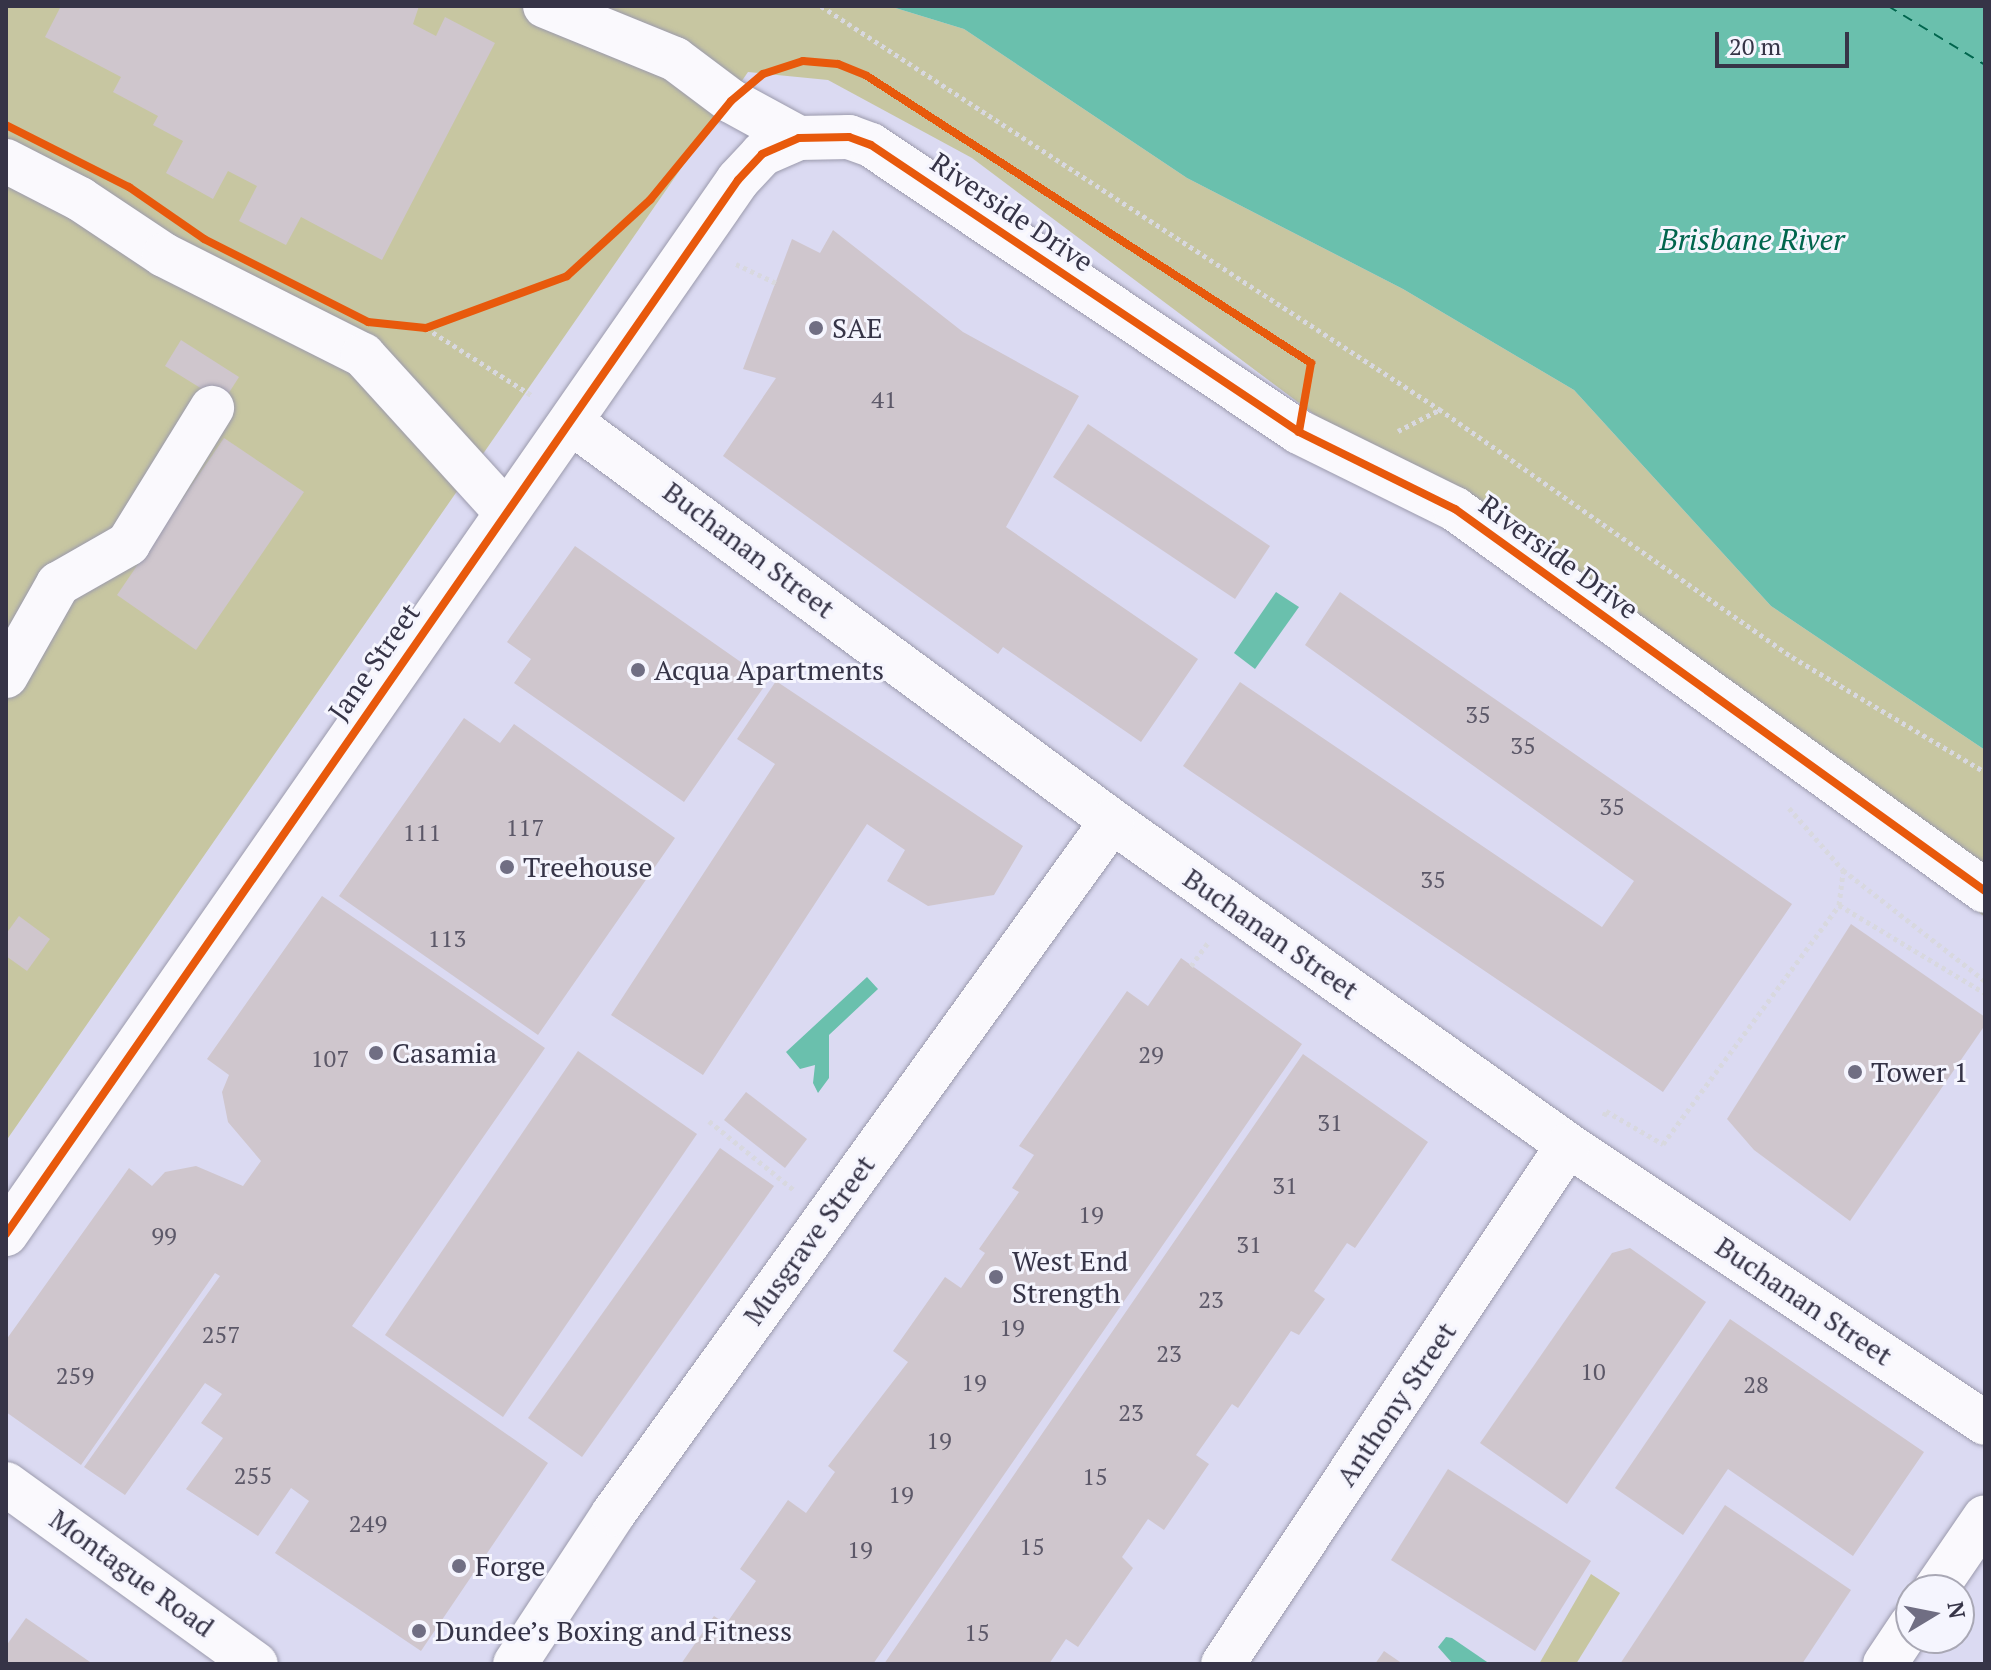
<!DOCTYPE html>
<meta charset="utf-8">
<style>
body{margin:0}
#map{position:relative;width:1991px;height:1670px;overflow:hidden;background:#dbdaf2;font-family:"PT Serif",serif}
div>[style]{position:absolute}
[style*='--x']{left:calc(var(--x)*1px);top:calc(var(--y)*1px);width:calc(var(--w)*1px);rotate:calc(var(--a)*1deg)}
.green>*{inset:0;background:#c7c6a1}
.water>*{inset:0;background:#6ac0ad}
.ferry>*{height:2px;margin-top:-1px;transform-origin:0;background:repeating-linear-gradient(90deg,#00654d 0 10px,transparent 0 18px)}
.building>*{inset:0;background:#cfc6cd}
.path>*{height:5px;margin-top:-2.5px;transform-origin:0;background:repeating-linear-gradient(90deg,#d8d8df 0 4px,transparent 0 8px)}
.roads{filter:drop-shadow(0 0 2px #9b9aac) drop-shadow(0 0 2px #9b9aac)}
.minor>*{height:44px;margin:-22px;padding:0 22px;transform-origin:22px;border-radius:22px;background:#faf9fd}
.cycleway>*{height:8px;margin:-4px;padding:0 4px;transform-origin:4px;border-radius:4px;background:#e8590c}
.dots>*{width:22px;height:22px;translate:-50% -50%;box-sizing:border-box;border:4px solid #f5f5fe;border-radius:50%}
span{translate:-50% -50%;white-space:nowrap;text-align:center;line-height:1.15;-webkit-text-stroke:6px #f5f5fe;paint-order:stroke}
.number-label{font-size:24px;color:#5c5868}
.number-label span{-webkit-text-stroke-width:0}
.street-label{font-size:28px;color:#363447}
.poi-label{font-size:28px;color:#363447}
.left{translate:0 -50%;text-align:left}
.water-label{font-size:30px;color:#00654d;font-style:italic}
.frame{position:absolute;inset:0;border:8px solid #363447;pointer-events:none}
.north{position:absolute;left:1895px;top:1574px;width:80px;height:80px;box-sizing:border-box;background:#f5f5fe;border:2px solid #a9a8b5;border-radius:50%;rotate:80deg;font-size:22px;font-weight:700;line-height:32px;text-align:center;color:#363447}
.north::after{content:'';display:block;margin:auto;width:28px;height:36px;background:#706e83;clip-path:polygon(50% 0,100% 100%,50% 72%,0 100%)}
.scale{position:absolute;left:1715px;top:32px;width:134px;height:36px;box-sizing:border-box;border:4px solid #363447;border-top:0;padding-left:10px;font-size:24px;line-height:28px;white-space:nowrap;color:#363447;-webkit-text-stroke:6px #f5f5fe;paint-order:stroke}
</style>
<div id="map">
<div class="green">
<div style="clip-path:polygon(6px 6px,889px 6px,964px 29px,1187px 178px,1403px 289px,1574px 390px,1771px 606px,1985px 750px,1985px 917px,972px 158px,828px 80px,748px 72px,6px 1141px)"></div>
<div style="clip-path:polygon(1591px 1574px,1620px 1593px,1576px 1664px,1539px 1664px)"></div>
</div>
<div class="water">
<div style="clip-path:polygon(889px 6px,1985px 6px,1985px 750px,1771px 606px,1574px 390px,1403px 289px,1187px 178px,964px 29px)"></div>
<div style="clip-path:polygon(1276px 592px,1299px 607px,1255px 669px,1234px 653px)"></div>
<div style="clip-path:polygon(867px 977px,878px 989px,829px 1035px,829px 1078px,818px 1093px,813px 1083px,815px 1065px,800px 1069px,786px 1052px)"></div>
<div style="clip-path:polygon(1446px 1637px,1452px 1638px,1490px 1664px,1453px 1664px,1438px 1647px)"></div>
</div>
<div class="ferry">
<div style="--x:1888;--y:6;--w:114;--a:31.3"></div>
</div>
<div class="building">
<div style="clip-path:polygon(61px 6px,419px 6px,413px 24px,436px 36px,445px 17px,495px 43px,382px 260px,301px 217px,286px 245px,239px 221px,257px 186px,228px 171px,213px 199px,166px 173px,183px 141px,153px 125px,158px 116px,113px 92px,121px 77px,45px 37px)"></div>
<div style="clip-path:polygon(833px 230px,963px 332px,1079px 396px,1006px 527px,1198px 659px,1141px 742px,1003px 647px,998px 654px,723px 456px,776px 378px,743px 369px,792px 239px,820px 253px)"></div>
<div style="clip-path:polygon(181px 340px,239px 377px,223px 402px,165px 366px)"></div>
<div style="clip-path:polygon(1088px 424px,1270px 546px,1235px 599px,1053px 477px)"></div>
<div style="clip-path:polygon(224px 438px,304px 492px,196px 650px,117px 595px)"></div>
<div style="clip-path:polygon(575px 546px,768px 681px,684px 802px,514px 683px,531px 659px,507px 642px)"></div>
<div style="clip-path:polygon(1340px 592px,1792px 904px,1663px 1092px,1183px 766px,1240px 682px,1602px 927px,1634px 881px,1305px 645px)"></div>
<div style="clip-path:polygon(776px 681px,1023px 846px,994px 895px,928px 906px,887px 881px,905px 850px,867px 824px,703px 1075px,611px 1015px,775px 764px,737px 739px)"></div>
<div style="clip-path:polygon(464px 718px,500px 743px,514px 724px,675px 838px,538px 1035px,339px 896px)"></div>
<div style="clip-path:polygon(322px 896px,545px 1048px,352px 1326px,548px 1463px,421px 1651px,275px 1553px,309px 1501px,291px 1488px,258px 1536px,186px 1489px,223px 1438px,201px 1423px,222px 1394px,205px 1383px,125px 1495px,84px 1467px,220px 1276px,215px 1273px,81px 1465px,6px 1412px,6px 1340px,129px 1168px,152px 1186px,165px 1172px,196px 1166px,243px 1186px,261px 1161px,228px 1122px,222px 1092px,229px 1075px,207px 1059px)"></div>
<div style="clip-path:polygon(19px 916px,50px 939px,27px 971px,6px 956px,6px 934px)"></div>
<div style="clip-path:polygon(1851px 924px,1985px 1017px,1985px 1025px,1850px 1221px,1754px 1150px,1727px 1119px)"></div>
<div style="clip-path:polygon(1181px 958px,1302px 1044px,873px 1664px,681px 1664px,714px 1616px,726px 1624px,756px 1581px,740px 1569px,788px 1500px,806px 1513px,835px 1472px,828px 1466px,908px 1362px,893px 1351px,945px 1277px,961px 1288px,985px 1253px,979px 1249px,1019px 1192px,1012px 1188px,1034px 1155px,1019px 1146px,1127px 991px,1148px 1006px)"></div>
<div style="clip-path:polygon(578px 1051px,697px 1134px,503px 1417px,385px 1335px)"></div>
<div style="clip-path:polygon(1303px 1054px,1428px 1142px,1355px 1248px,1347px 1243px,1314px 1291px,1325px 1299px,1299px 1335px,1291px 1331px,1238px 1408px,1232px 1404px,1196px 1455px,1209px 1464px,1164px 1530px,1148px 1519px,1122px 1557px,1133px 1568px,1078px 1647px,1066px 1639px,1049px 1664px,884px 1664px)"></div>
<div style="clip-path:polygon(746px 1092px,807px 1139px,785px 1168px,724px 1120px)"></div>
<div style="clip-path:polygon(720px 1148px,774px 1186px,582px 1457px,528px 1418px)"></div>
<div style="clip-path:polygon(1630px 1248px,1706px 1302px,1567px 1504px,1480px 1443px,1612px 1253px)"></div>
<div style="clip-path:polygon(1730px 1319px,1924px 1452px,1853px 1556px,1728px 1469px,1683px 1535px,1615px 1488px)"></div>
<div style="clip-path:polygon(1448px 1469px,1591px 1561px,1535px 1651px,1391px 1560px)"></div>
<div style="clip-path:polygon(1725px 1505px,1851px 1590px,1802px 1664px,1620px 1664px)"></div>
<div style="clip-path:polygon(26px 1618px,93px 1664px,6px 1664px,6px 1646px)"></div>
<div style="clip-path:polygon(1384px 1651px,1403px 1664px,1375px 1664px)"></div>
</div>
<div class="path">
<div style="--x:821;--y:6;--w:738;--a:33.11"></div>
<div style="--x:1439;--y:409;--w:431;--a:35.1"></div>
<div style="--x:1792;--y:657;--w:225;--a:30.8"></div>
<div style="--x:736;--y:264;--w:44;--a:25.4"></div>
<div style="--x:426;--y:328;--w:125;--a:32.5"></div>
<div style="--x:1398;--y:431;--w:46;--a:-27.1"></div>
<div style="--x:1789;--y:808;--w:82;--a:48.9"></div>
<div style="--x:1843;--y:870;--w:180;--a:38"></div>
<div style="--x:1839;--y:905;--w:34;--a:-83"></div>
<div style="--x:1191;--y:966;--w:29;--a:-54"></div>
<div style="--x:1604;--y:1116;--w:5;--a:-68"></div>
<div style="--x:1606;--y:1111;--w:66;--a:30.1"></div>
<div style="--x:1663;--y:1144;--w:297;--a:-53.6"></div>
<div style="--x:1839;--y:905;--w:170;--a:31.1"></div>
<div style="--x:709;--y:1121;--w:109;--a:39.1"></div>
</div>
<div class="roads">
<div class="minor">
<div style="--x:545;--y:6;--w:140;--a:22.2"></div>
<div style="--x:675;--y:59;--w:70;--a:36.9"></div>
<div style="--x:731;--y:101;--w:77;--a:28.6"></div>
<div style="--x:6;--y:161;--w:83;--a:27.2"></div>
<div style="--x:80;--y:199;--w:101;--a:33.7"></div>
<div style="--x:164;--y:255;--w:223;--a:26.7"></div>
<div style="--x:363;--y:355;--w:210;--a:47.7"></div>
<div style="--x:572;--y:423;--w:671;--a:36.39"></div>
<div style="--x:1112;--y:821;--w:559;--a:35.39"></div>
<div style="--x:1568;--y:1145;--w:501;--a:33.69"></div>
<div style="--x:6;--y:676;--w:106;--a:-60.5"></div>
<div style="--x:58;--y:584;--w:81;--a:-29.7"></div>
<div style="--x:128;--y:544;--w:160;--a:-58.3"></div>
<div style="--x:6;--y:1234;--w:1283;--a:-55.22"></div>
<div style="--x:738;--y:180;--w:35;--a:-47"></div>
<div style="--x:762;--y:154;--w:40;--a:-23.4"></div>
<div style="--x:799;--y:138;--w:50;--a:-1.1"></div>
<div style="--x:849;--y:137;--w:23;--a:20"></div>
<div style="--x:871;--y:145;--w:515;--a:33.84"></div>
<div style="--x:1299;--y:432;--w:174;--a:26.3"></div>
<div style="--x:1455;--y:509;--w:653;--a:35.78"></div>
<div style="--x:6;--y:1484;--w:308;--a:35.8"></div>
<div style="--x:1935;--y:1590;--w:88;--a:-55.6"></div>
<div style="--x:515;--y:1664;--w:179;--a:-56.8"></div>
<div style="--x:613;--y:1514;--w:854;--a:-54.24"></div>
<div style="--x:1223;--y:1664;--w:623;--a:-56.39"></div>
<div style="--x:1885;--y:1664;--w:47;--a:-56.3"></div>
</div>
</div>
<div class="cycleway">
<div style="--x:6;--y:125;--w:138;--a:26.8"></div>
<div style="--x:129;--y:187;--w:91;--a:34.7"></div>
<div style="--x:204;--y:239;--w:184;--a:26.8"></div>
<div style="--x:368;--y:322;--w:58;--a:5.9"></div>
<div style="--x:426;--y:328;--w:150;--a:-20.2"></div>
<div style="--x:567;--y:276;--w:113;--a:-42.5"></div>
<div style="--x:650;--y:200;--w:128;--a:-50.7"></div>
<div style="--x:731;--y:101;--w:42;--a:-40.2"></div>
<div style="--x:763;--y:74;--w:42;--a:-18"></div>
<div style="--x:803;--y:61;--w:35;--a:5"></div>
<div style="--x:838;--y:64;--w:31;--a:22"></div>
<div style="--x:867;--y:76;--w:529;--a:32.88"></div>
<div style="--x:1311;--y:363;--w:70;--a:99.9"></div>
<div style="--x:6;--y:1234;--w:1283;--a:-55.22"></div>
<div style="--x:738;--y:180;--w:35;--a:-47"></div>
<div style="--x:762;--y:154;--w:40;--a:-23.4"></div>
<div style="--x:799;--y:138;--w:50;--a:-1.1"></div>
<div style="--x:849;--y:137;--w:23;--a:20"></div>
<div style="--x:871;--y:145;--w:515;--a:33.84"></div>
<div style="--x:1299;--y:432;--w:174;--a:26.3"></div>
<div style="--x:1455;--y:509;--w:653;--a:35.78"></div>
</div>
<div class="dots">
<div style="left:816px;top:328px;background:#706e83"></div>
<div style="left:638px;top:670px;background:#706e83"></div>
<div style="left:507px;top:867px;background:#706e83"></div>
<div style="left:376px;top:1053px;background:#706e83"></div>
<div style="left:1855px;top:1072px;background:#706e83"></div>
<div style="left:996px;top:1277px;background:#706e83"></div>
<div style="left:459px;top:1566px;background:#706e83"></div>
<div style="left:419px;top:1631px;background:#706e83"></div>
</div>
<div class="number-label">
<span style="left:884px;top:400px">41</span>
<span style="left:1478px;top:715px">35</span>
<span style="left:1523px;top:746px">35</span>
<span style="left:1612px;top:807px">35</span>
<span style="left:525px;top:828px">117</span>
<span style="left:422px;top:833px">111</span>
<span style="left:1433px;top:880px">35</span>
<span style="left:447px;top:939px">113</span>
<span style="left:1151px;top:1055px">29</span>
<span style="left:330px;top:1059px">107</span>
<span style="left:1330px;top:1123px">31</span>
<span style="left:1285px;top:1186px">31</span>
<span style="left:1091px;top:1215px">19</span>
<span style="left:164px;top:1236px">99</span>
<span style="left:1249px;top:1245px">31</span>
<span style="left:1211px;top:1300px">23</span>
<span style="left:1012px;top:1328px">19</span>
<span style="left:221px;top:1335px">257</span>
<span style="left:1169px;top:1354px">23</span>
<span style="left:1593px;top:1372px">10</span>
<span style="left:75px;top:1376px">259</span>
<span style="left:974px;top:1383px">19</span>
<span style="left:1756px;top:1385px">28</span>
<span style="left:1131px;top:1413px">23</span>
<span style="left:939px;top:1441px">19</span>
<span style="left:253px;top:1476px">255</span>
<span style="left:1095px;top:1477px">15</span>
<span style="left:901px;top:1495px">19</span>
<span style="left:368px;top:1524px">249</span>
<span style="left:1032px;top:1547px">15</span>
<span style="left:860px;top:1550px">19</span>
<span style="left:977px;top:1633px">15</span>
</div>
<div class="street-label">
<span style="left:1012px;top:212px;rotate:34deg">Riverside Drive</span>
<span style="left:749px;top:550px;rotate:37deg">Buchanan Street</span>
<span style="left:1559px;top:557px;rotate:36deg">Riverside Drive</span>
<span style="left:374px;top:662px;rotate:-55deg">Jane Street</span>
<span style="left:1271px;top:934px;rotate:35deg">Buchanan Street</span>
<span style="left:809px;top:1240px;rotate:-54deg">Musgrave Street</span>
<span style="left:1804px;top:1301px;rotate:34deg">Buchanan Street</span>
<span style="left:1396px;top:1404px;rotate:-56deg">Anthony Street</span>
<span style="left:132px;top:1573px;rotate:36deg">Montague Road</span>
</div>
<div class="poi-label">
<span class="left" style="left:832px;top:328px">SAE</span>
<span class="left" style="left:654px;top:670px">Acqua Apartments</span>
<span class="left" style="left:523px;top:867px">Treehouse</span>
<span class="left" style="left:392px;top:1053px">Casamia</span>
<span class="left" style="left:1871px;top:1072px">Tower 1</span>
<span class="left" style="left:1012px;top:1277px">West End<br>Strength</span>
<span class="left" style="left:475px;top:1566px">Forge</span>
<span class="left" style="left:435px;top:1631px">Dundee’s Boxing and Fitness</span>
</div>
<div class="water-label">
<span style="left:1752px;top:239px">Brisbane River</span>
</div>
<div class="frame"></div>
<div class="north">N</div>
<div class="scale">20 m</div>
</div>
